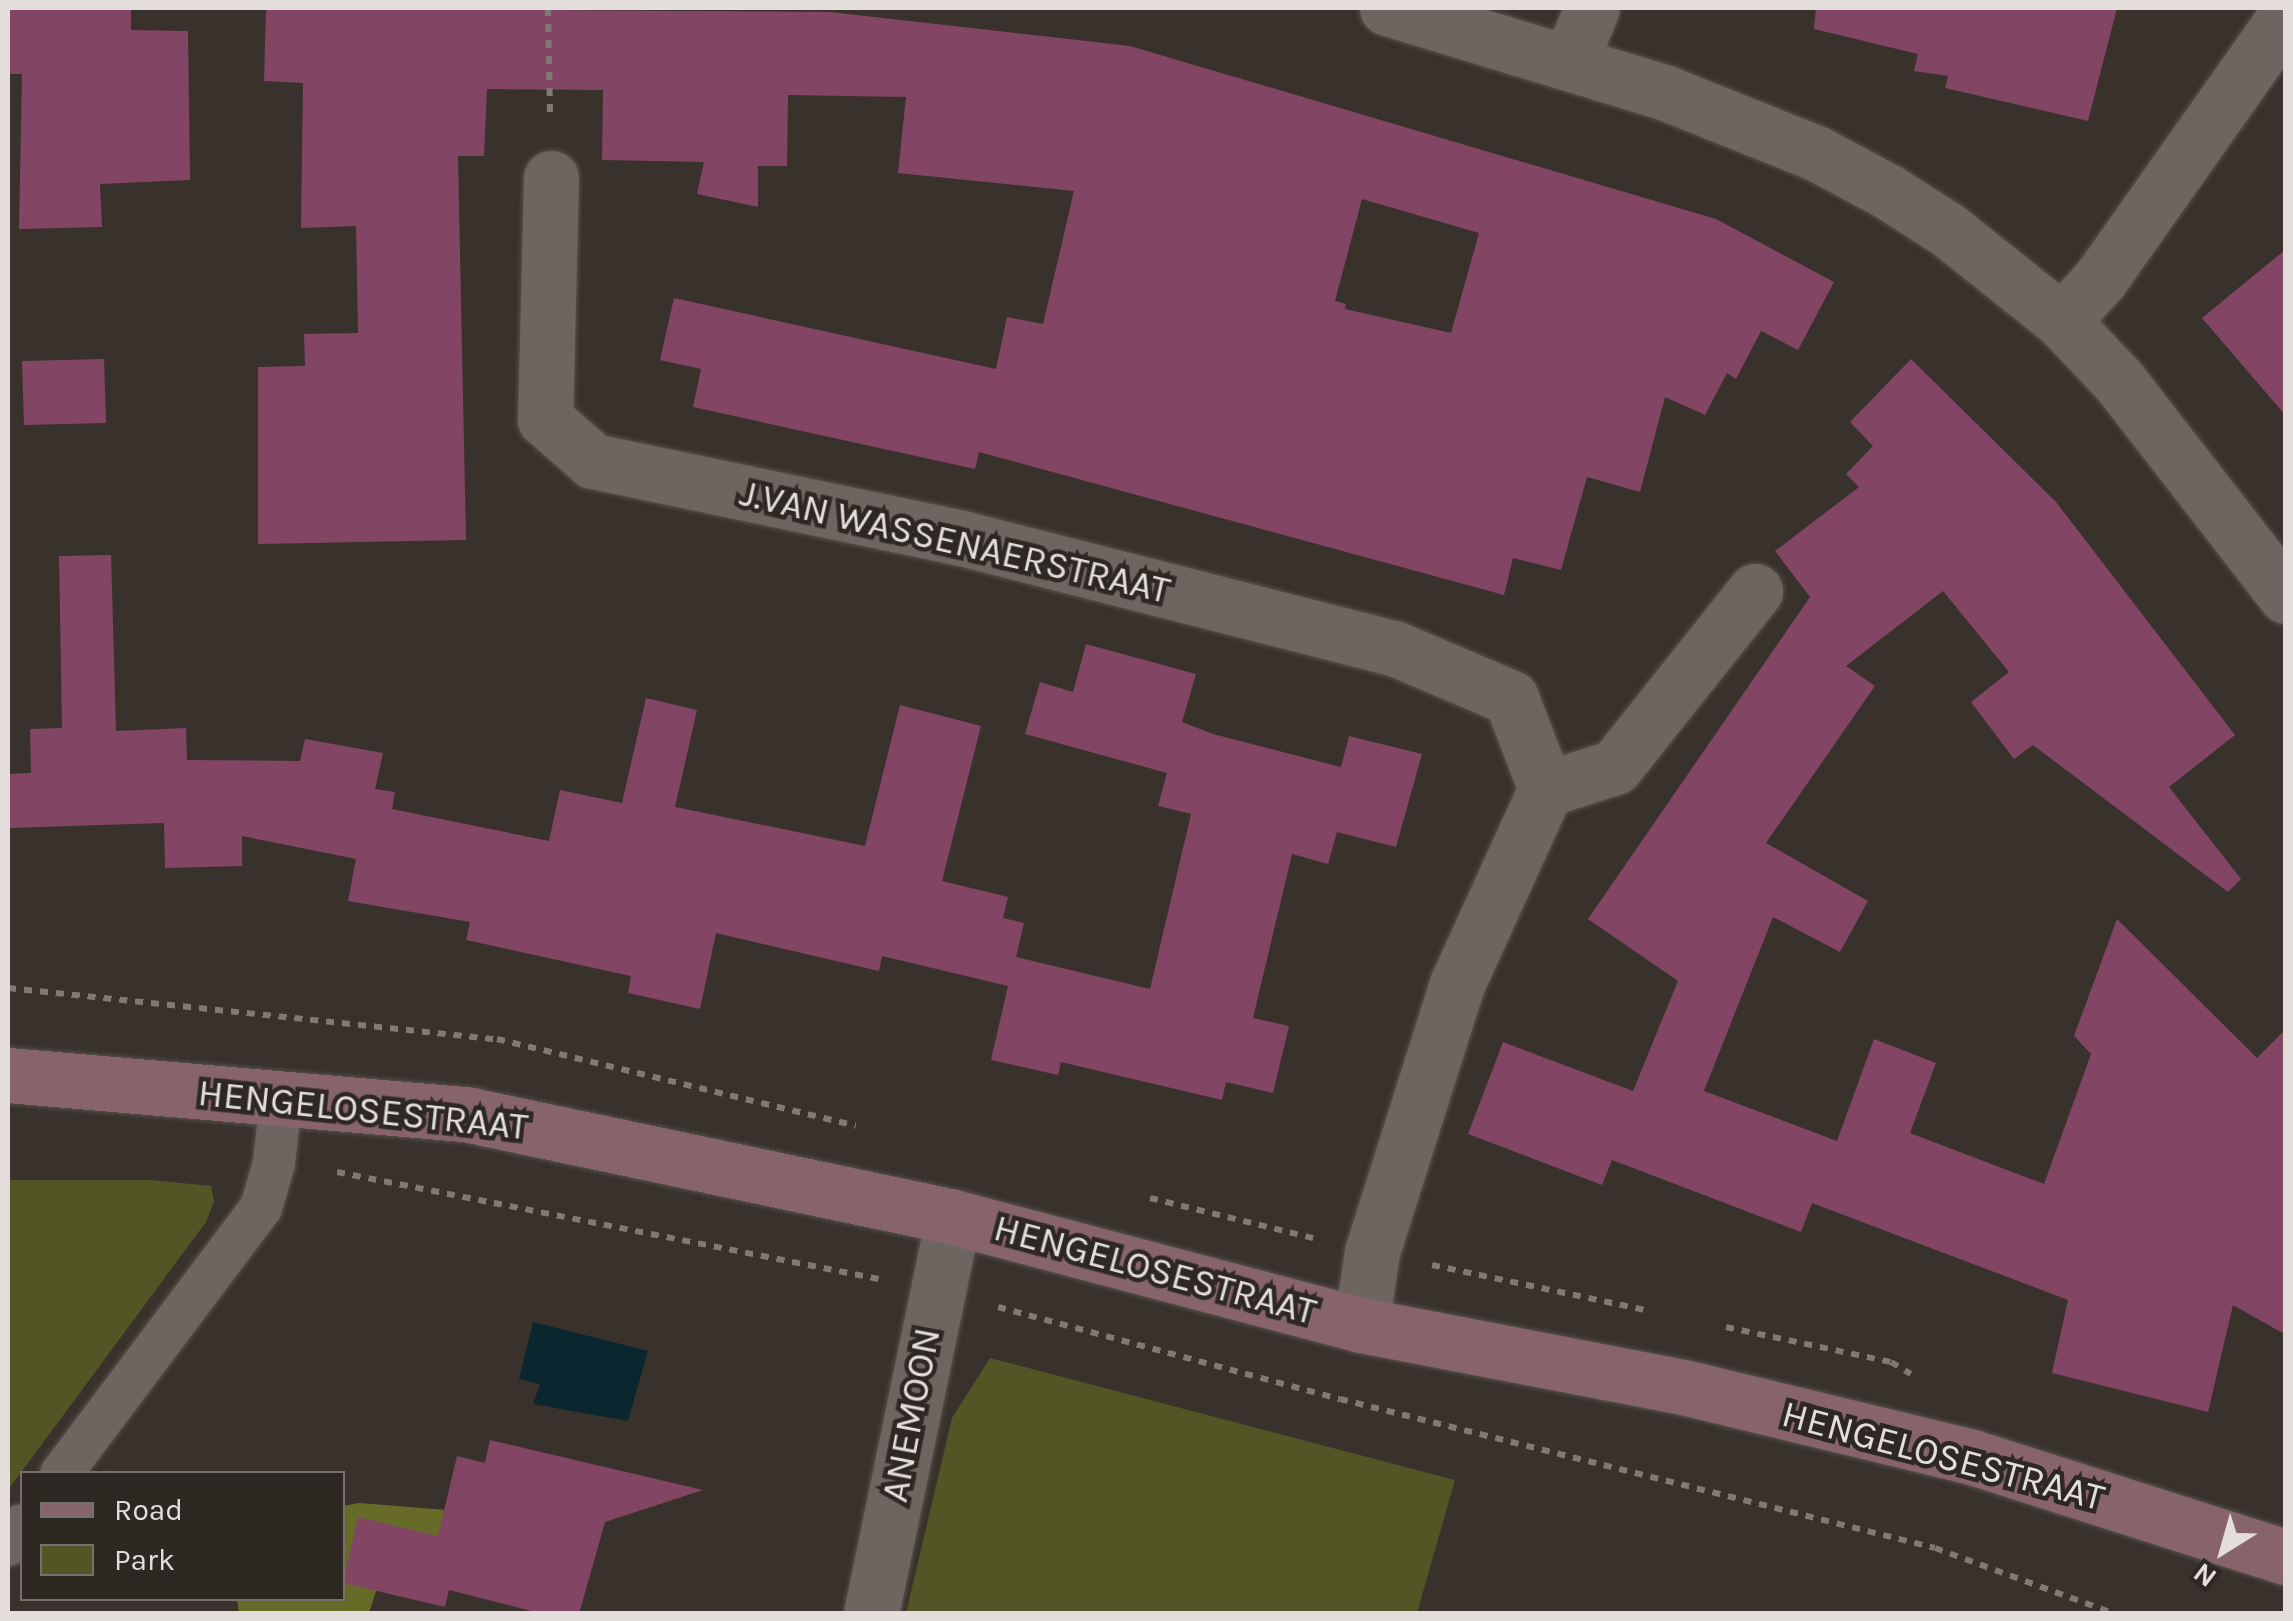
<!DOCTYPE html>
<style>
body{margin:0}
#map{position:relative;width:2293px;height:1621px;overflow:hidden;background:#39322c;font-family:Karla,sans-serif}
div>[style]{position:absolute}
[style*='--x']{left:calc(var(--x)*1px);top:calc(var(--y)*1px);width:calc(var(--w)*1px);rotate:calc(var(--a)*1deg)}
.green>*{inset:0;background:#515624}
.forest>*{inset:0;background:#666c27}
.water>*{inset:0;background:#0a262f}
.building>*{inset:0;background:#824564}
.path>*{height:6px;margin-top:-3px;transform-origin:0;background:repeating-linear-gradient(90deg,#807a75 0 8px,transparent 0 16px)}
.roads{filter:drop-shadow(0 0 2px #57514c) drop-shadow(0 0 2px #57514c)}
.service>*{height:42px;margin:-21px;padding:0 21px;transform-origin:21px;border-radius:21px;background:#6d655f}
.minor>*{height:55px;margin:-27.5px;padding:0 27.5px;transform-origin:27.5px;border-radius:27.5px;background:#6d655f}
.secondary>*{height:55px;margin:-27.5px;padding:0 27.5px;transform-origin:27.5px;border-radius:27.5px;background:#866469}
span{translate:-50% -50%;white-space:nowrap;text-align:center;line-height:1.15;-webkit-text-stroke:9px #2e2823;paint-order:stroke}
.street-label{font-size:38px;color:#e3dedb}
.frame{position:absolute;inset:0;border:10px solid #e3dedb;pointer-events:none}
.legend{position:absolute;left:20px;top:1471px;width:325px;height:130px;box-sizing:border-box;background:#2e2823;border:2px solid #76716d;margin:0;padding:12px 18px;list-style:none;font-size:30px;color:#e3dedb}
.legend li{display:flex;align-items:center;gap:20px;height:50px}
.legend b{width:50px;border:2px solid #76716d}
.north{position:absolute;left:2173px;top:1501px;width:100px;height:100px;-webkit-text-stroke:8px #2e2823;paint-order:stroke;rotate:217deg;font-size:28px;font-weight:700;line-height:40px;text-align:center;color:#e3dedb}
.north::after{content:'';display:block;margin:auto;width:35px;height:45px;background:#e3dedb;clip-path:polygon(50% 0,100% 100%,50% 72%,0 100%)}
</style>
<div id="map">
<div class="green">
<div style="clip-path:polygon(8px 1180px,150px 1180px,211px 1186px,214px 1201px,206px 1222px,8px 1490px)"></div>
<div style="clip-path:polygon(990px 1358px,1455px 1480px,1417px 1613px,906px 1613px,952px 1418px)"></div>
</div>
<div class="forest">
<div style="clip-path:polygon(359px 1503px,447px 1510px,436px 1569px,388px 1554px,369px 1613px,239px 1613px,237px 1599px,342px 1598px,343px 1506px)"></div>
</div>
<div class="water">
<div style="clip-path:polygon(533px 1322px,648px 1351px,628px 1421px,533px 1404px,540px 1384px,519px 1379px)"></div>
</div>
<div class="building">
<div style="clip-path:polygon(8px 8px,131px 8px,131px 30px,188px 31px,190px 180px,100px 184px,102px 227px,19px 229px,22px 74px,8px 74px)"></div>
<div style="clip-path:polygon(evenodd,266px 8px,830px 12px,1130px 46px,1716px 219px,1834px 282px,1798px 350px,1761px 331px,1736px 379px,1727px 373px,1705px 415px,1665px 397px,1640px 492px,1587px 477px,1561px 570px,1513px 558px,1504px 595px,979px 452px,975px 469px,693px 407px,701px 369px,660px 360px,674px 298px,996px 369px,1007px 317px,1043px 324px,1074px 191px,898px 173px,906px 97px,788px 95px,787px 166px,758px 166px,758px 207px,697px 194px,704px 162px,602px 160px,603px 90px,487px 89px,484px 156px,458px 156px,466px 540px,258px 544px,258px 367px,305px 366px,304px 334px,358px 333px,356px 226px,301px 228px,303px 83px,264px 81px,266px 8px,1362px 199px,1479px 233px,1451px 333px,1345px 309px,1346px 304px,1335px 301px,1362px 199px)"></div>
<div style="clip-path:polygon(1816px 8px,2117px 8px,2088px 121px,1945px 88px,1948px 76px,1914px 71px,1918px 54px,1814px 29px)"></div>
<div style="clip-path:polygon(2286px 249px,2286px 416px,2202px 318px)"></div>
<div style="clip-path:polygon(104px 359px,106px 423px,24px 425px,22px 361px)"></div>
<div style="clip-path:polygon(1911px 359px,2056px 502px,2235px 735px,2169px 787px,2241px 879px,2228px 892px,2033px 745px,2014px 759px,1971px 702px,2009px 672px,1943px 591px,1846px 666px,1875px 686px,1766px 843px,1868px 901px,1840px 952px,1773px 917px,1704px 1091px,1837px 1141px,1874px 1039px,1936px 1063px,1910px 1133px,2044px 1184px,2091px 1054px,2074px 1036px,2117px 919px,2257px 1058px,2286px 1029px,2286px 1335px,2233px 1305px,2208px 1412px,2052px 1373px,2068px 1300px,1812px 1203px,1801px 1232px,1612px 1160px,1602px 1185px,1468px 1134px,1503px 1042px,1633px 1091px,1678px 981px,1588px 919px,1810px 597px,1775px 551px,1859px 487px,1846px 474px,1873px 446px,1850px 422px)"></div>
<div style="clip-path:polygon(111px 555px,116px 731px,186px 728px,187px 760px,300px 761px,305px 739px,383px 753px,375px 789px,395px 792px,392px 809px,549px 841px,560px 790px,622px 803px,646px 698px,697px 710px,675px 807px,865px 846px,900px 705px,981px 726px,942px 881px,1008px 897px,1003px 918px,1024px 923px,1016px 957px,1150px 989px,1191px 814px,1158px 806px,1167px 773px,1025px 734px,1040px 682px,1073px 692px,1086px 644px,1196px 674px,1182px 722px,1213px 734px,1341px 767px,1349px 736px,1422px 754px,1396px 847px,1337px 832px,1328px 864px,1292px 854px,1253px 1018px,1289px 1026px,1273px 1093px,1226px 1082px,1222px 1100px,1061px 1062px,1058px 1075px,991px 1060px,1008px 986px,882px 956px,879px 971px,716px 933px,700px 1009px,628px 993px,631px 976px,466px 940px,470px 922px,348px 901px,356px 859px,242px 836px,242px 866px,165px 868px,164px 823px,8px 828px,8px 774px,31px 773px,30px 729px,62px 728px,59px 556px)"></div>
<div style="clip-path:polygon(490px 1440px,703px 1490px,605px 1522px,579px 1614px,543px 1614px,449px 1590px,445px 1607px,343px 1583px,358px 1517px,438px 1536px,457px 1456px,485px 1463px)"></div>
</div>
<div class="path">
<div style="--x:548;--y:8;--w:108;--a:88.9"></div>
<div style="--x:8;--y:988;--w:492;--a:6"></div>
<div style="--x:497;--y:1039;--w:369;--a:13.6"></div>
<div style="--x:337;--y:1172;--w:552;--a:11.17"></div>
<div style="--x:1150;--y:1198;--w:168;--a:13.8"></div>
<div style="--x:1432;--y:1265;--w:218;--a:11.9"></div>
<div style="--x:998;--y:1307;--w:354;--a:15.1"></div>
<div style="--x:1340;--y:1399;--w:613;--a:14.06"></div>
<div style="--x:1935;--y:1548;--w:192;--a:20.1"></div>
<div style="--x:1726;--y:1327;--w:169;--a:12"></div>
<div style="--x:1891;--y:1362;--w:23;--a:31"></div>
</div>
<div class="roads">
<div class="service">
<div style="--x:61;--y:1474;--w:333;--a:-53.1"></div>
<div style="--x:261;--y:1208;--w:47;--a:-73.9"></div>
<div style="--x:274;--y:1163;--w:64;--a:-83.8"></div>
<div style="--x:8;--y:1545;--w:24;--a:-55"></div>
</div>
<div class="minor">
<div style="--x:1387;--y:8;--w:292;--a:16.9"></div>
<div style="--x:1666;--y:93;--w:162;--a:21.8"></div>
<div style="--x:1816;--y:153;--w:81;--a:28.2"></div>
<div style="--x:1887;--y:191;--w:72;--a:32.6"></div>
<div style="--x:1948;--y:230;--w:146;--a:38.6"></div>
<div style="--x:2062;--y:321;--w:83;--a:46.5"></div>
<div style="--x:2119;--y:381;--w:272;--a:52.2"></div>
<div style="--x:1570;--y:61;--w:57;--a:-67.5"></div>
<div style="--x:551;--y:178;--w:241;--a:91.4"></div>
<div style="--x:545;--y:419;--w:64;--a:41.2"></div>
<div style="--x:593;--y:461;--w:376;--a:11.8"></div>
<div style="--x:961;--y:538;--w:447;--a:14.3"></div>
<div style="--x:1394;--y:648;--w:127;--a:23.1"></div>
<div style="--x:1511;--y:698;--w:97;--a:69"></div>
<div style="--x:2062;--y:321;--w:58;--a:-47.8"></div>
<div style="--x:2101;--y:278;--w:321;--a:-54.8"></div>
<div style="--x:1361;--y:1325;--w:74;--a:-81.4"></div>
<div style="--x:1372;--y:1252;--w:281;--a:-72.4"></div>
<div style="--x:1457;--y:984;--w:214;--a:-65.5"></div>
<div style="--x:1546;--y:789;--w:72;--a:-17.7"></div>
<div style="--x:1615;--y:767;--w:225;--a:-51.5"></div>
<div style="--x:871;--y:1614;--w:405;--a:-78.3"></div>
</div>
<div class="secondary">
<div style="--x:8;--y:1075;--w:464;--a:4.9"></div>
<div style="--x:470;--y:1115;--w:494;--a:11.9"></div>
<div style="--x:953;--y:1217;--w:422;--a:14.8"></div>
<div style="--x:1361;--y:1325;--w:328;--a:10.9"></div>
<div style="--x:1683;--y:1387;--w:297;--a:13.6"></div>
<div style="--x:1972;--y:1457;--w:330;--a:17.7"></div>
</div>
</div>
<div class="street-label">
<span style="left:955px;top:542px;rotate:13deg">J.VAN WASSENAERSTRAAT</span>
<span style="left:363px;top:1110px;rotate:6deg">HENGELOSESTRAAT</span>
<span style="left:1155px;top:1270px;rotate:15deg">HENGELOSESTRAAT</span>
<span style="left:911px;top:1415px;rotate:-79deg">ANEMOON</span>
<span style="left:1943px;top:1456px;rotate:15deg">HENGELOSESTRAAT</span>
</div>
<div class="frame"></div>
<ul class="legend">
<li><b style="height:12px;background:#866469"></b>Road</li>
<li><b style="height:28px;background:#515624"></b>Park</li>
</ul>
<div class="north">N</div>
</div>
